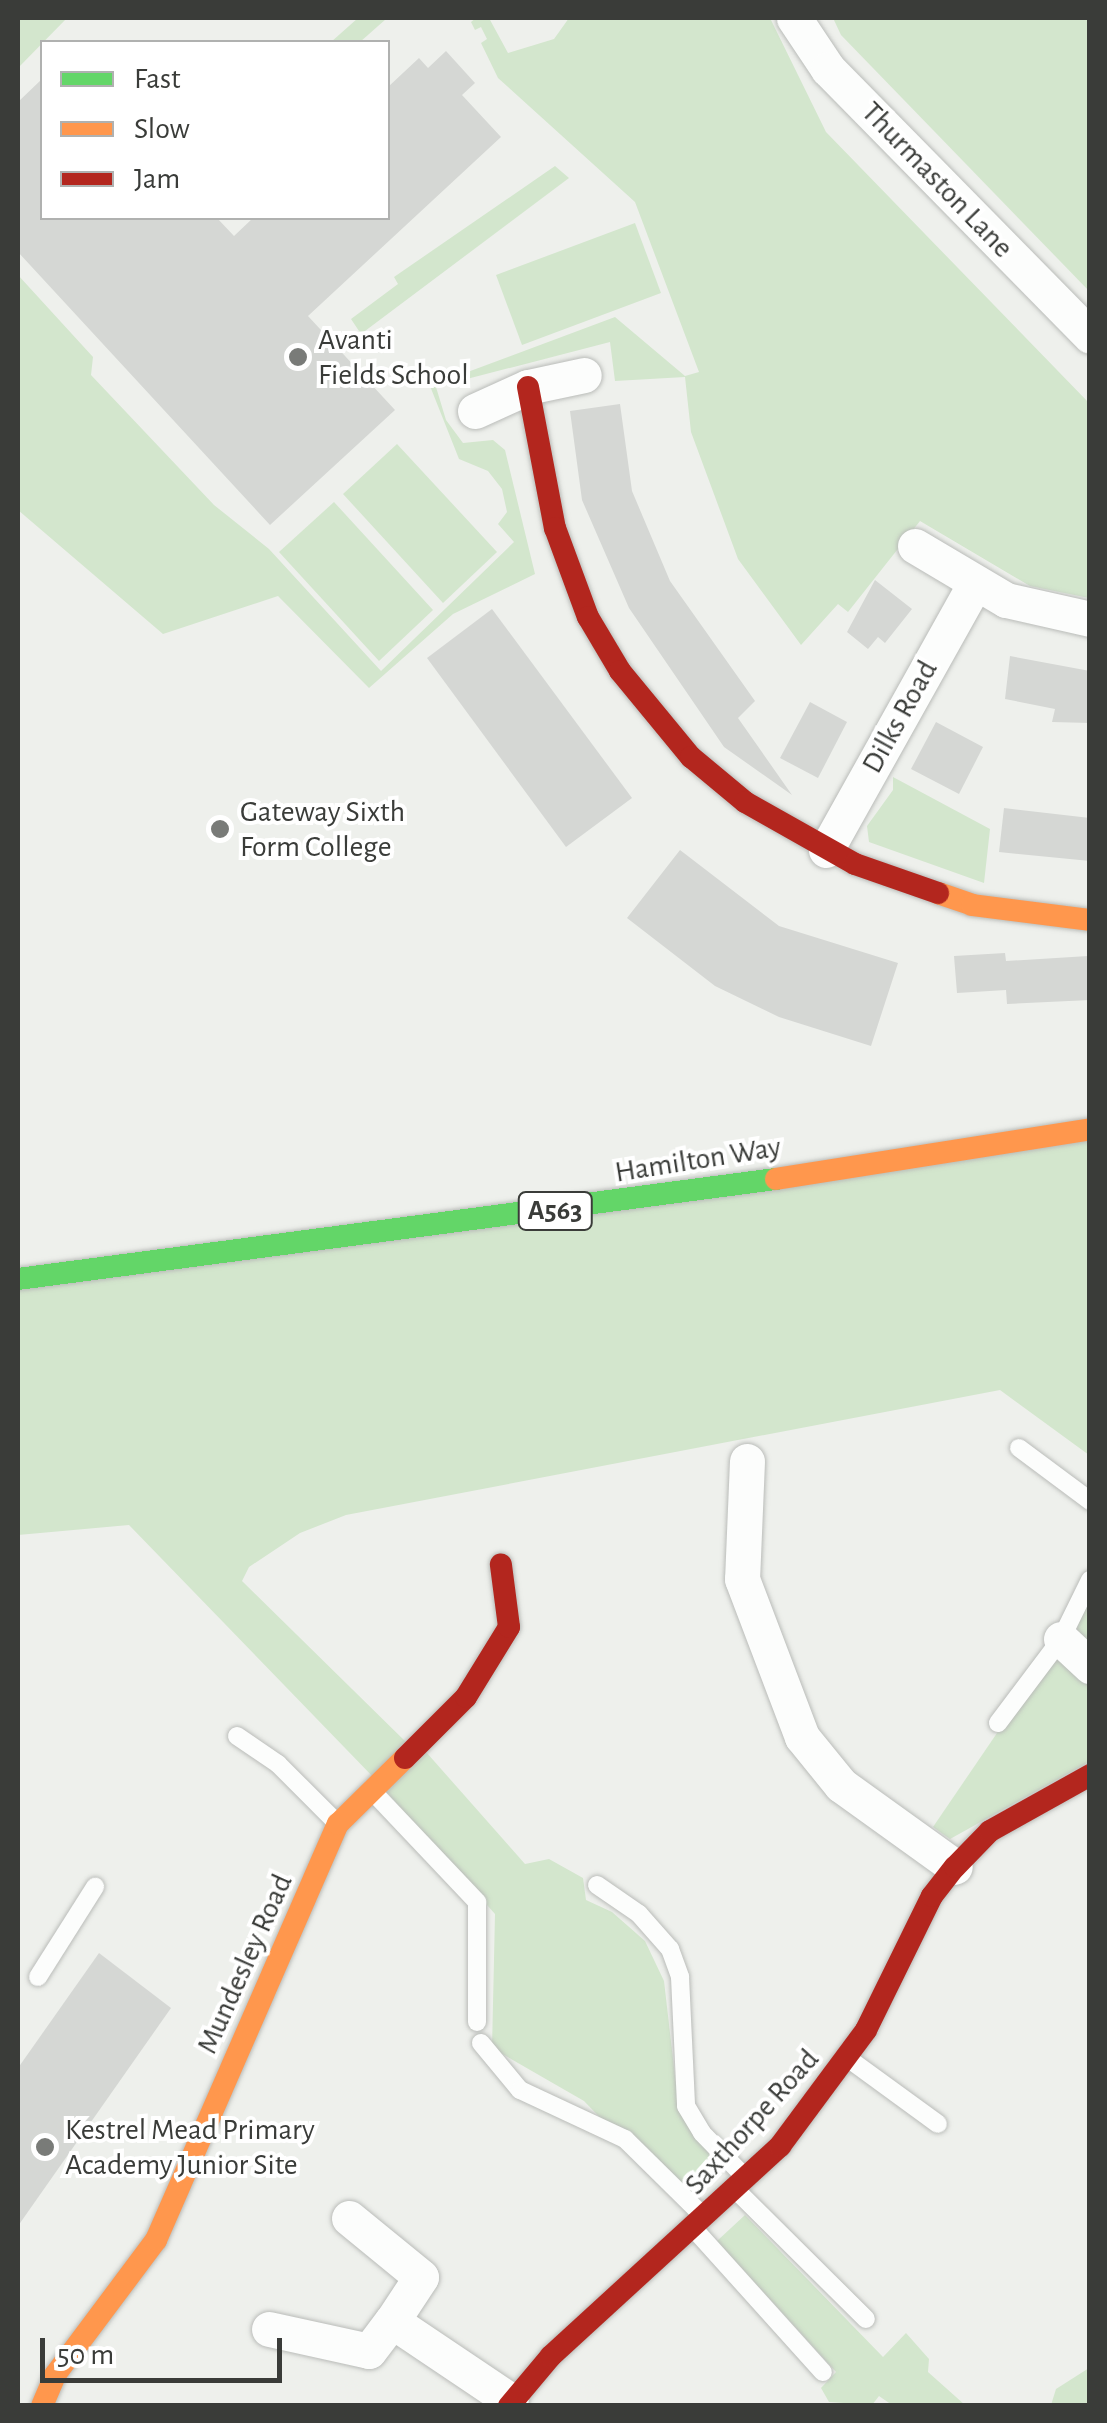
<!DOCTYPE html>
<style>
body{margin:0}
#map{position:relative;width:1107px;height:2423px;overflow:hidden;background:#eef0ec;font-family:"Alegreya Sans",sans-serif}
div>[style]{position:absolute}
[style*='--x']{left:calc(var(--x)*1px);top:calc(var(--y)*1px);width:calc(var(--w)*1px);rotate:calc(var(--a)*1deg)}
.green>*{inset:0;background:#d3e6cd}
.building>*{inset:0;background:#d5d7d4}
.roads{filter:drop-shadow(0 0 2px #babcb9) drop-shadow(0 0 2px #babcb9)}
.lane>*{height:18px;margin:-9px;padding:0 9px;transform-origin:9px;border-radius:9px;background:#fcfdfc}
.street>*{height:35px;margin:-17.5px;padding:0 17.5px;transform-origin:17.5px;border-radius:17.5px;background:#fcfdfc}
.fast>*{height:22px;margin:-11px;padding:0 11px;transform-origin:11px;border-radius:11px;background:#63d668}
.slow>*{height:22px;margin:-11px;padding:0 11px;transform-origin:11px;border-radius:11px;background:#ff974d}
.jam>*{height:22px;margin:-11px;padding:0 11px;transform-origin:11px;border-radius:11px;background:#b3261e}
.dots>*{width:28px;height:28px;translate:-50% -50%;box-sizing:border-box;border:5px solid #fff;border-radius:50%}
span{translate:-50% -50%;white-space:nowrap;text-align:center;line-height:1.15;-webkit-text-stroke:8px #fff;paint-order:stroke}
.shield-label span{padding:2px 8px;background:#fff;border:2px solid;border-radius:8px;-webkit-text-stroke-width:0}
.shield-label{font-size:28px;color:#3a3c39;font-weight:700}
.street-label{font-size:30px;color:#3a3c39}
.poi-label{font-size:30px;color:#3a3c39}
.left{translate:0 -50%;text-align:left}
.frame{position:absolute;inset:0;border:20px solid #3a3c39;pointer-events:none}
.legend{position:absolute;left:40px;top:40px;width:350px;height:180px;box-sizing:border-box;background:#fff;border:2px solid #b0b1b0;margin:0;padding:12px 18px;list-style:none;font-size:30px;color:#3a3c39}
.legend li{display:flex;align-items:center;gap:20px;height:50px}
.legend b{width:50px;border:2px solid #b0b1b0}
.scale{position:absolute;left:40px;top:2338px;width:242px;height:45px;box-sizing:border-box;border:5px solid #3a3c39;border-top:0;padding-left:12px;font-size:30px;line-height:35px;white-space:nowrap;color:#3a3c39;-webkit-text-stroke:8px #fff;paint-order:stroke}
</style>
<div id="map">
<div class="green">
<div style="clip-path:polygon(18px 18px,67px 18px,18px 68px)"></div>
<div style="clip-path:polygon(358px 18px,386px 19px,360px 42px,331px 42px)"></div>
<div style="clip-path:polygon(476px 18px,489px 18px,508px 53px,554px 39px,569px 18px,770px 18px,826px 132px,1089px 403px,1089px 598px,1030px 586px,920px 521px,848px 612px,838px 604px,801px 645px,738px 559px,691px 432px,685px 377px,615px 381px,610px 342px,436px 387px,446px 420px,463px 443px,493px 440px,505px 450px,535px 574px,453px 614px,369px 688px,278px 596px,163px 634px,18px 510px,18px 275px,93px 357px,91px 375px,214px 505px,269px 549px,381px 671px,514px 542px,498px 524px,507px 512px,502px 489px,488px 471px,459px 459px,430px 386px,615px 317px,685px 376px,699px 372px,635px 202px,498px 78px,481px 43px,487px 39px,481px 27px,475px 30px,471px 22px)"></div>
<div style="clip-path:polygon(833px 18px,1089px 18px,1089px 291px,841px 35px)"></div>
<div style="clip-path:polygon(555px 166px,569px 178px,361px 334px,351px 319px,398px 284px,394px 277px)"></div>
<div style="clip-path:polygon(635px 223px,661px 293px,522px 345px,496px 275px)"></div>
<div style="clip-path:polygon(397px 444px,497px 552px,443px 603px,343px 494px)"></div>
<div style="clip-path:polygon(334px 502px,433px 610px,379px 661px,279px 552px)"></div>
<div style="clip-path:polygon(893px 777px,990px 829px,984px 883px,869px 842px,867px 826px,893px 790px)"></div>
<div style="clip-path:polygon(1089px 1128px,1089px 1455px,1000px 1390px,346px 1515px,300px 1533px,249px 1567px,242px 1581px,408px 1744px,376px 1780px,129px 1525px,18px 1535px,18px 1273px)"></div>
<div style="clip-path:polygon(1089px 1598px,1089px 1762px,950px 1839px,933px 1827px)"></div>
<div style="clip-path:polygon(419px 1744px,525px 1864px,549px 1859px,583px 1878px,586px 1900px,612px 1912px,645px 1941px,664px 1981px,679px 2111px,723px 2169px,687px 2207px,584px 2101px,492px 2048px,495px 1914px,384px 1789px)"></div>
<div style="clip-path:polygon(745px 2215px,883px 2357px,906px 2333px,929px 2359px,928px 2372px,965px 2405px,892px 2405px,879px 2396px,872px 2405px,829px 2402px,821px 2388px,836px 2372px,717px 2241px)"></div>
<div style="clip-path:polygon(1089px 2368px,1089px 2405px,1051px 2405px,1056px 2389px)"></div>
</div>
<div class="building">
<div style="clip-path:polygon(446px 51px,475px 83px,462px 95px,501px 137px,308px 316px,395px 410px,270px 525px,18px 252px,18px 102px,42px 79px,42px 218px,217px 218px,234px 236px,253px 218px,388px 218px,388px 87px,419px 58px,428px 68px)"></div>
<div style="clip-path:polygon(620px 404px,632px 491px,670px 581px,755px 701px,738px 718px,792px 795px,724px 747px,629px 608px,582px 500px,570px 411px)"></div>
<div style="clip-path:polygon(875px 580px,912px 609px,885px 643px,878px 637px,868px 649px,847px 632px)"></div>
<div style="clip-path:polygon(492px 609px,632px 798px,566px 847px,427px 658px)"></div>
<div style="clip-path:polygon(1010px 656px,1090px 671px,1090px 723px,1052px 722px,1055px 709px,1005px 699px)"></div>
<div style="clip-path:polygon(810px 702px,847px 722px,818px 778px,780px 758px)"></div>
<div style="clip-path:polygon(936px 722px,983px 747px,959px 794px,911px 769px)"></div>
<div style="clip-path:polygon(1004px 808px,1090px 818px,1090px 861px,999px 852px)"></div>
<div style="clip-path:polygon(680px 850px,779px 926px,898px 963px,871px 1046px,779px 1017px,715px 986px,627px 918px)"></div>
<div style="clip-path:polygon(1005px 953px,1006px 961px,1088px 956px,1090px 1000px,1007px 1004px,1006px 990px,957px 993px,954px 956px)"></div>
<div style="clip-path:polygon(99px 1953px,171px 2008px,18px 2226px,18px 2068px)"></div>
</div>
<div class="roads">
<div class="lane">
<div style="--x:1019;--y:1448;--w:89;--a:36.7"></div>
<div style="--x:998;--y:1723;--w:105;--a:-53.1"></div>
<div style="--x:1061;--y:1639;--w:66;--a:-63.8"></div>
<div style="--x:237;--y:1736;--w:50;--a:34.3"></div>
<div style="--x:278;--y:1764;--w:79;--a:45"></div>
<div style="--x:375;--y:1794;--w:149;--a:46.6"></div>
<div style="--x:477;--y:1902;--w:120;--a:90"></div>
<div style="--x:597;--y:1885;--w:51;--a:34.6"></div>
<div style="--x:639;--y:1914;--w:47;--a:48.5"></div>
<div style="--x:670;--y:1949;--w:30;--a:70"></div>
<div style="--x:680;--y:1977;--w:129;--a:87.3"></div>
<div style="--x:686;--y:2106;--w:31;--a:59"></div>
<div style="--x:702;--y:2133;--w:59;--a:45.7"></div>
<div style="--x:38;--y:1977;--w:107;--a:-57.7"></div>
<div style="--x:481;--y:2043;--w:61;--a:50.3"></div>
<div style="--x:520;--y:2090;--w:116;--a:25"></div>
<div style="--x:625;--y:2139;--w:107;--a:44.6"></div>
<div style="--x:849;--y:2059;--w:110;--a:36.1"></div>
<div style="--x:736;--y:2190;--w:183;--a:44.8"></div>
<div style="--x:695;--y:2230;--w:191;--a:48"></div>
</div>
<div class="street">
<div style="--x:794;--y:18;--w:61;--a:56.3"></div>
<div style="--x:828;--y:69;--w:374;--a:45.5"></div>
<div style="--x:475;--y:411;--w:58;--a:-24.4"></div>
<div style="--x:528;--y:387;--w:57;--a:-12.1"></div>
<div style="--x:915;--y:546;--w:106;--a:30.7"></div>
<div style="--x:1006;--y:600;--w:86;--a:12.7"></div>
<div style="--x:826;--y:850;--w:304;--a:-60.8"></div>
<div style="--x:747;--y:1461;--w:118;--a:92.4"></div>
<div style="--x:742;--y:1579;--w:169;--a:69.2"></div>
<div style="--x:802;--y:1737;--w:62;--a:50.9"></div>
<div style="--x:841;--y:1785;--w:140;--a:35.7"></div>
<div style="--x:1061;--y:1639;--w:40;--a:43"></div>
<div style="--x:349;--y:2218;--w:93;--a:39.3"></div>
<div style="--x:421;--y:2277;--w:53;--a:123.4"></div>
<div style="--x:392;--y:2321;--w:143;--a:33.9"></div>
<div style="--x:269;--y:2329;--w:102;--a:12.4"></div>
<div style="--x:369;--y:2351;--w:38;--a:-53"></div>
</div>
<div class="fast">
<div style="--x:18;--y:1279;--w:765;--a:-7.52"></div>
</div>
<div class="slow">
<div style="--x:938;--y:893;--w:36;--a:19"></div>
<div style="--x:972;--y:905;--w:119;--a:7.2"></div>
<div style="--x:776;--y:1179;--w:318;--a:-9"></div>
<div style="--x:42;--y:2406;--w:34;--a:-67"></div>
<div style="--x:55;--y:2375;--w:169;--a:-53.2"></div>
<div style="--x:156;--y:2240;--w:454;--a:-66.4"></div>
<div style="--x:338;--y:1824;--w:94;--a:-44.6"></div>
</div>
<div class="jam">
<div style="--x:528;--y:387;--w:144;--a:79.2"></div>
<div style="--x:555;--y:528;--w:95;--a:69.7"></div>
<div style="--x:588;--y:617;--w:63;--a:59.3"></div>
<div style="--x:620;--y:671;--w:112;--a:50.5"></div>
<div style="--x:691;--y:757;--w:70;--a:39.8"></div>
<div style="--x:745;--y:802;--w:126;--a:29.4"></div>
<div style="--x:855;--y:864;--w:88;--a:19.3"></div>
<div style="--x:405;--y:1758;--w:86;--a:-45"></div>
<div style="--x:466;--y:1697;--w:82;--a:-58.4"></div>
<div style="--x:509;--y:1627;--w:63;--a:-97.4"></div>
<div style="--x:509;--y:2406;--w:65;--a:-50"></div>
<div style="--x:551;--y:2356;--w:311;--a:-42.5"></div>
<div style="--x:780;--y:2146;--w:144;--a:-53.4"></div>
<div style="--x:866;--y:2030;--w:149;--a:-63.8"></div>
<div style="--x:932;--y:1896;--w:37;--a:-52"></div>
<div style="--x:955;--y:1867;--w:50;--a:-45.8"></div>
<div style="--x:990;--y:1831;--w:115;--a:-29.2"></div>
</div>
</div>
<div class="dots">
<div style="left:298px;top:357px;background:#797b78"></div>
<div style="left:220px;top:829px;background:#797b78"></div>
<div style="left:45px;top:2147px;background:#797b78"></div>
</div>
<div class="shield-label">
<span style="left:555px;top:1211px">A563</span>
</div>
<div class="street-label">
<span style="left:937px;top:180px;rotate:46deg">Thurmaston Lane</span>
<span style="left:900px;top:717px;rotate:-61deg">Dilks Road</span>
<span style="left:698px;top:1160px;rotate:-9deg">Hamilton Way</span>
<span style="left:245px;top:1964px;rotate:-66deg">Mundesley Road</span>
<span style="left:752px;top:2122px;rotate:-48deg">Saxthorpe Road</span>
</div>
<div class="poi-label">
<span class="left" style="left:318px;top:357px">Avanti<br>Fields School</span>
<span class="left" style="left:240px;top:829px">Gateway Sixth<br>Form College</span>
<span class="left" style="left:65px;top:2147px">Kestrel Mead Primary<br>Academy Junior Site</span>
</div>
<div class="frame"></div>
<ul class="legend">
<li><b style="height:12px;background:#63d668"></b>Fast</li>
<li><b style="height:12px;background:#ff974d"></b>Slow</li>
<li><b style="height:12px;background:#b3261e"></b>Jam</li>
</ul>
<div class="scale">50 m</div>
</div>
